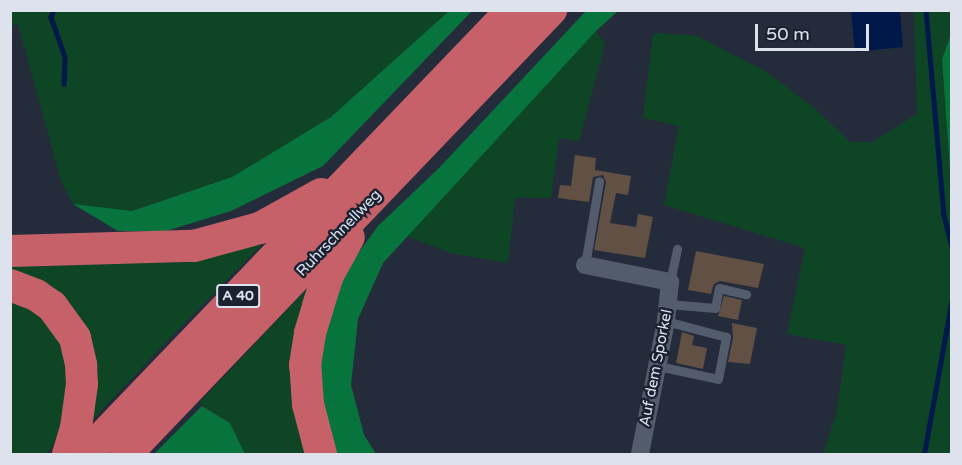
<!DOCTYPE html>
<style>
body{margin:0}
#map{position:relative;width:962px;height:465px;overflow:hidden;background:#242c3c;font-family:"Varela Round",sans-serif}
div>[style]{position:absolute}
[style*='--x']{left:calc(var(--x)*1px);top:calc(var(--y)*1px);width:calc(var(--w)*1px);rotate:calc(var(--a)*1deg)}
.green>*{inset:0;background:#0e4525}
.forest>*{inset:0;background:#07743e}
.water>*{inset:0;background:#00194a}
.stream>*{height:4.5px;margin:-2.25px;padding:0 2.25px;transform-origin:2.25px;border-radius:2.25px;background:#00194a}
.building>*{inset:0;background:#615043}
.service>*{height:9px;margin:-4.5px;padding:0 4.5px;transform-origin:4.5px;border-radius:4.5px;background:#525c6d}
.minor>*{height:18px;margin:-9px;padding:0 9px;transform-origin:9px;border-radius:9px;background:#525c6d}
.motorway>*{height:32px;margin:-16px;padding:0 16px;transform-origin:16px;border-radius:16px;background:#c66169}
span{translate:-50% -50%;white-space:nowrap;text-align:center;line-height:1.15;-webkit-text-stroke:5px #1a2232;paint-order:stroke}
.shield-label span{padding:2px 4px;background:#1a2232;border:2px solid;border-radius:4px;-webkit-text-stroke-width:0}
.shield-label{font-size:14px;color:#dde2ed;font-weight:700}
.street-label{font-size:15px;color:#dde2ed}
.frame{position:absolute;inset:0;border:12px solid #dde2ed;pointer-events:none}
.scale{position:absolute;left:755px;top:24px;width:114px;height:27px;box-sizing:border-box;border:3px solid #dde2ed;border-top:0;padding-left:8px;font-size:18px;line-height:21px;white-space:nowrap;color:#dde2ed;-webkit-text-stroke:4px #1a2232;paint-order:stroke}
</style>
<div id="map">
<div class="green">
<div style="clip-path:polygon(11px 10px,449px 11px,331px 117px,232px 177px,131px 211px,73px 204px,61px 181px,18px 24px,11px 26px)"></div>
<div style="clip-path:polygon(914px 11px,951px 11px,951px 34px,942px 59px,952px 182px,951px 454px,823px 454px,837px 411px,846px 345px,787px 334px,805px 248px,664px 205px,679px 126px,643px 118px,653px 33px,697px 36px,765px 71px,812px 106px,850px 142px,872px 142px,917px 114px)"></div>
<div style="clip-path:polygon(596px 31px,605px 44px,579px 141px,559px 138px,551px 198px,515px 198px,508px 263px,451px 253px,406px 236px)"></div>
<div style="clip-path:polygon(279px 227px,165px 343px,83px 430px,91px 378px,11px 276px,10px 259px)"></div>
<div style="clip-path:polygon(322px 273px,313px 454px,245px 454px,230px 423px,199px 403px)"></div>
<div style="clip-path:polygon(11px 292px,52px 321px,71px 365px,63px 427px,47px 454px,11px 454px)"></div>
</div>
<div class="forest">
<div style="clip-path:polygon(449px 11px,472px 11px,323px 166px,231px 211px,166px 231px,118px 231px,73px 204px,132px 211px,232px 177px,331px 117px)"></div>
<div style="clip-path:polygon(586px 11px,618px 11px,596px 31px,383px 263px,358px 319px,351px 385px,364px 435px,376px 454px,333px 454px,318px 375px,322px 338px,334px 295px,354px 259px,378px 226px,439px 168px)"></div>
<div style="clip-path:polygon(951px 34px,951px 182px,942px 59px)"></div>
<div style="clip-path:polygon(202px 406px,230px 423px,245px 454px,154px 454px)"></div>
</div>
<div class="water">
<div style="clip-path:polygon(851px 11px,900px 11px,903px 47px,855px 52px)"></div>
</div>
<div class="stream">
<div style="--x:54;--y:10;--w:8;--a:113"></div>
<div style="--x:51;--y:17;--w:42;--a:70.7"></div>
<div style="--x:65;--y:57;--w:27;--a:92"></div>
<div style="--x:926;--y:10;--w:206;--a:85"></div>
<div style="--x:944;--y:215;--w:34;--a:76"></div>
<div style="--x:924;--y:454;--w:158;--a:-79.8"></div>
</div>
<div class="building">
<div style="clip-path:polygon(575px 155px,596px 158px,595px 170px,631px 176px,628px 195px,616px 193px,610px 223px,636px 227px,638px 214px,653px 217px,645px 258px,594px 250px,606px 182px,603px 175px,593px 177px,589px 202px,558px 198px,560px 185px,571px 186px)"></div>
<div style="clip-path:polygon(696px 251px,764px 264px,758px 288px,720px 281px,714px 284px,711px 294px,688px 290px)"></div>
<div style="clip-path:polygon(724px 296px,742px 300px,738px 320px,718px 316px)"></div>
<div style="clip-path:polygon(732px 323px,757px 328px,750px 364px,728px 362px,733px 338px)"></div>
<div style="clip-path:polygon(682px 332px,694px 336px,692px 345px,707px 348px,703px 369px,676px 363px)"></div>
</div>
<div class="service">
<div style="--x:585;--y:265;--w:85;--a:-80.5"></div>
<div style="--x:670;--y:282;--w:34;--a:-78"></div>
<div style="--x:669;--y:304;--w:46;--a:5"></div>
<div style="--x:715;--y:308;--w:20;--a:-79"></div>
<div style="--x:719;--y:288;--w:28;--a:13"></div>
<div style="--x:658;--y:366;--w:61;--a:12.2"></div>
<div style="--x:718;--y:379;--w:43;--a:-79.2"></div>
<div style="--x:726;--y:337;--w:62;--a:-165.1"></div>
</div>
<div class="minor">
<div style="--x:585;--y:265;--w:87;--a:11.3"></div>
<div style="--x:670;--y:282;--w:39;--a:96"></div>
<div style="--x:666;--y:321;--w:136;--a:101.1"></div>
</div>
<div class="motorway">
<div style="--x:10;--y:251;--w:184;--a:-1.6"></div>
<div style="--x:194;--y:246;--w:68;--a:-15.3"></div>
<div style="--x:260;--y:228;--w:70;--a:-29.1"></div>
<div style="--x:10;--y:285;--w:28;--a:21"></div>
<div style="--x:36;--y:295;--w:19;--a:35"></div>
<div style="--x:52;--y:306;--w:39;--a:54"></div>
<div style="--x:75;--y:338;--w:28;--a:77"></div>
<div style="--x:81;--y:365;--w:19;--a:87"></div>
<div style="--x:82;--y:384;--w:44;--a:97.8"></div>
<div style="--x:76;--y:428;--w:27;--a:107"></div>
<div style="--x:86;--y:454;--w:615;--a:-46.19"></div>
<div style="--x:126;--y:454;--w:615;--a:-46.25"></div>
<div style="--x:321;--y:454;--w:52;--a:-104.6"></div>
<div style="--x:308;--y:404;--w:39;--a:-94"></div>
<div style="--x:305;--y:365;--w:32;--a:-81"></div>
<div style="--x:310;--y:333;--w:28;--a:-73"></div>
<div style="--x:318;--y:306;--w:33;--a:-72"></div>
<div style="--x:328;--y:275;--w:43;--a:-61.1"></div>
</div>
<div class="shield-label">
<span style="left:238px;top:296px">A 40</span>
</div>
<div class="street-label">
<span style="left:339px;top:233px;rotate:-46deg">Ruhrschnellweg</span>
<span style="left:656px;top:368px;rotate:-79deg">Auf dem Sporkel</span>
</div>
<div class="frame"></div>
<div class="scale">50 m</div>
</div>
